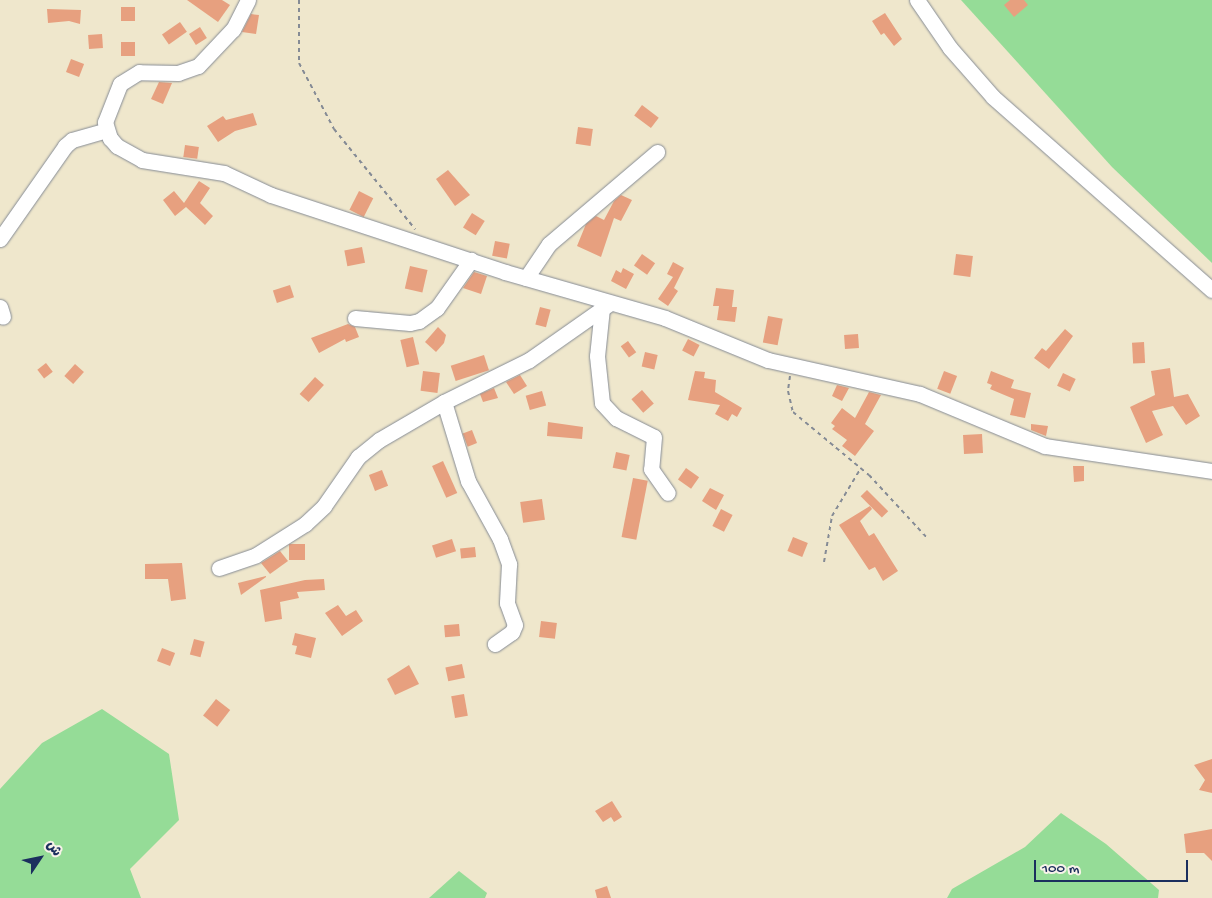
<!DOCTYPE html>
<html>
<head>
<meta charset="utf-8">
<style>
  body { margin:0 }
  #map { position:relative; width:1212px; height:898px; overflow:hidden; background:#efe7cc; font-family:"Gochi Hand","Playpen Sans Arabic",sans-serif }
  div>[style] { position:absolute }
  .green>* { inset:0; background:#95dc97 }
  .building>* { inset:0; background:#e7a07f; transform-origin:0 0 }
  .path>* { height:2px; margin-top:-1px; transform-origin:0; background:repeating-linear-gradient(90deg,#858b95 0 4px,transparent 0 8px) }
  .roads { filter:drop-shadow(0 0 1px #858b95) drop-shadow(0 0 1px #858b95) }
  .minor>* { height:15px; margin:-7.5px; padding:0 7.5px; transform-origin:7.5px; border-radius:7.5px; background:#fff }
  span { translate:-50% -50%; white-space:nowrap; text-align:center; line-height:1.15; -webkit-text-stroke:4.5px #f7f3e8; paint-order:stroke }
  .north { position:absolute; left:15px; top:833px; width:50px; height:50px; -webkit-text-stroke:4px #f7f3e8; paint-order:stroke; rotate:56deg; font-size:14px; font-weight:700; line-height:20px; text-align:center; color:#1b2f5e }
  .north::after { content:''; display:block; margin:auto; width:18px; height:22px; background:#1b2f5e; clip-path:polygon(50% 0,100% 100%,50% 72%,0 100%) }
  .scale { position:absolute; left:1034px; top:860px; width:154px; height:22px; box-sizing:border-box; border:2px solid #1b2f5e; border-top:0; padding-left:6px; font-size:15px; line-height:18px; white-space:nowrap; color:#1b2f5e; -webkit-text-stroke:4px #f7f3e8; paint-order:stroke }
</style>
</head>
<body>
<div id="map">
  <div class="green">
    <div style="clip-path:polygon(961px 0,1212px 0,1212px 263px,1112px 167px)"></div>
    <div style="clip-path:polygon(102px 709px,169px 754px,179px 820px,130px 869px,141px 898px,0 898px,0 789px,42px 743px)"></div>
    <div style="clip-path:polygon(1061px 813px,1106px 844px,1159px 890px,1158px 898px,947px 898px,952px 889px,1025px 847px)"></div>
    <div style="clip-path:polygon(459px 871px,487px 893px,485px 898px,429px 898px)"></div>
  </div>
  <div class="building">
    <div style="clip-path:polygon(187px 0,222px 0,230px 5px,218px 22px)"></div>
    <div style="clip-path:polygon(1010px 0,1024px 0,1028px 5px,1014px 17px,1004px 5px)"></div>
    <div style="left:121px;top:7px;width:14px;height:14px"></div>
    <div style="clip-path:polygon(47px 9px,81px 10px,80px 24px,69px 21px,48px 23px)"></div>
    <div style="clip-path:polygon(885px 13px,902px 39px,894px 46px,884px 33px,881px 35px,872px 21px)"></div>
    <div style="clip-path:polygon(251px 14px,259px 15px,256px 34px,242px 32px)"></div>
    <div style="left:180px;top:22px;width:12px;height:22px;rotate:55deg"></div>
    <div style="left:200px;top:27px;width:13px;height:13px;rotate:58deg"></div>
    <div style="left:102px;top:34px;width:14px;height:14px;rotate:86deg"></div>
    <div style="left:135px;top:42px;width:14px;height:14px;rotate:90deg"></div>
    <div style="left:71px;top:59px;width:14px;height:14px;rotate:21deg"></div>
    <div style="clip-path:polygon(159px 82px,172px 83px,163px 104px,151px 99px)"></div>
    <div style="left:642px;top:105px;width:21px;height:13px;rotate:37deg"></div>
    <div style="clip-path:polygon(253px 113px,257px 125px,235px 131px,218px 142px,207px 126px,223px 116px,226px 120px)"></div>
    <div style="left:578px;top:127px;width:15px;height:17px;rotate:8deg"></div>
    <div style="left:185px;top:145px;width:14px;height:12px;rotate:8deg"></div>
    <div style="clip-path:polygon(448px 170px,470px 195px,455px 206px,436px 179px)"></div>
    <div style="clip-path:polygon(199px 181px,210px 188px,200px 203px,213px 216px,205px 225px,186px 207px,175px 216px,163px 200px,174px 191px,184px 203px)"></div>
    <div style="left:359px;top:191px;width:16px;height:21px;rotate:27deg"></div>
    <div style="clip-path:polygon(621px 195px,632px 200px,621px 221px,614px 218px,601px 257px,577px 246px,586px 224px,596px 216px,604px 220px,614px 201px)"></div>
    <div style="left:472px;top:213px;width:15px;height:17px;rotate:32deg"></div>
    <div style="left:495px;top:241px;width:15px;height:15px;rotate:11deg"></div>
    <div style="left:362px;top:247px;width:16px;height:18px;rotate:79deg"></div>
    <div style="left:642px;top:254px;width:16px;height:14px;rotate:35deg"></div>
    <div style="left:956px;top:254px;width:17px;height:21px;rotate:7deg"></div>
    <div style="clip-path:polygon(673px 262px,684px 268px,674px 288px,678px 291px,668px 306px,658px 299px,673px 277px,667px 274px)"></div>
    <div style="left:410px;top:266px;width:18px;height:23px;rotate:13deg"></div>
    <div style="clip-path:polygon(623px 268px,634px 274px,626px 289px,611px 281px,616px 270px,621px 273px)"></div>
    <div style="clip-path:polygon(474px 272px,487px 276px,481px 294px,463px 288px)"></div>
    <div style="left:290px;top:285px;width:13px;height:18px;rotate:72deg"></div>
    <div style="clip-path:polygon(716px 288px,734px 290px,732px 307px,737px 307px,735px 322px,717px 320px,719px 306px,713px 306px)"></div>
    <div style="left:540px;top:307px;width:11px;height:18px;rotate:15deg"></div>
    <div style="left:768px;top:316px;width:15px;height:27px;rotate:11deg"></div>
    <div style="clip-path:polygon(348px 324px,355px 327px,359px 337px,346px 342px,345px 339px,319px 353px,311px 338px)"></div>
    <div style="clip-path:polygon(438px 327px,446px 335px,444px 343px,436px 352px,425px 342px)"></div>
    <div style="clip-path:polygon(1065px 329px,1073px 336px,1049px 369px,1034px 358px,1042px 348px,1046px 351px)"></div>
    <div style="left:858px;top:334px;width:14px;height:14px;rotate:86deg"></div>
    <div style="left:413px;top:337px;width:28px;height:13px;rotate:77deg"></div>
    <div style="left:688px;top:339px;width:13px;height:13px;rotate:27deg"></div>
    <div style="left:628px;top:341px;width:14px;height:9px;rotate:54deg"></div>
    <div style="left:1144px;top:342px;width:21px;height:12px;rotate:87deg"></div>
    <div style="left:645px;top:352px;width:13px;height:15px;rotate:13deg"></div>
    <div style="left:484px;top:355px;width:16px;height:35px;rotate:72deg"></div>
    <div style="left:46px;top:363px;width:11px;height:11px;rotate:52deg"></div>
    <div style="left:75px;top:364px;width:12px;height:16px;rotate:42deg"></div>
    <div style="clip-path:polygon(1170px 368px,1174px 397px,1188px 394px,1200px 416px,1186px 425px,1173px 406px,1152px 411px,1163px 435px,1146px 443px,1130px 407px,1155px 395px,1151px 371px)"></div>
    <div style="left:423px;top:371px;width:17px;height:20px;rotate:7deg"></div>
    <div style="clip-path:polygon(695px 371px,705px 372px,704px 378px,716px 380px,715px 392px,742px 408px,737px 417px,732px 414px,728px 421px,715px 414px,720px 405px,688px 400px)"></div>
    <div style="left:944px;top:371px;width:14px;height:19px;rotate:21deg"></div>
    <div style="clip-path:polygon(991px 371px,1014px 380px,1011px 388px,1031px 393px,1025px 418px,1010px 415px,1014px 399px,990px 389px,992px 385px,987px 383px)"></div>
    <div style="left:1063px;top:373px;width:14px;height:14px;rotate:25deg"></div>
    <div style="clip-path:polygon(520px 375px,527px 386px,514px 394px,506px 382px)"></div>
    <div style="left:315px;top:377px;width:12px;height:23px;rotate:42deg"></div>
    <div style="clip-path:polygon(837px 385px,849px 388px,842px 401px,832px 396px)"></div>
    <div style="clip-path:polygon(494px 388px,498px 398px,483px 402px,480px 394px)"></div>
    <div style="left:642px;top:390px;width:18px;height:14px;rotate:49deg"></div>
    <div style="left:542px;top:391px;width:15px;height:17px;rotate:74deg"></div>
    <div style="clip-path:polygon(869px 392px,881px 395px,865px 424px,874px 431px,855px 456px,842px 446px,847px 440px,832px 429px,835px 426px,831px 423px,842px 408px,855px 418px)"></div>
    <div style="clip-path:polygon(548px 422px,583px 427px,582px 439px,547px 436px)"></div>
    <div style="clip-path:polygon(1031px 424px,1048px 426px,1046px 436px,1031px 430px)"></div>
    <div style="left:472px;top:430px;width:14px;height:10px;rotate:69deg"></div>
    <div style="left:982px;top:434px;width:19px;height:19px;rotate:87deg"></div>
    <div style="left:616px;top:452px;width:14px;height:16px;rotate:12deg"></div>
    <div style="left:443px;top:461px;width:35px;height:12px;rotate:66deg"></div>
    <div style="clip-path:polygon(1073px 466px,1084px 466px,1084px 481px,1074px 482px)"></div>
    <div style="left:686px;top:468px;width:16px;height:14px;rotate:35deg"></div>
    <div style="left:382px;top:470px;width:17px;height:14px;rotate:69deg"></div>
    <div style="left:633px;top:478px;width:15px;height:60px;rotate:11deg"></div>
    <div style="clip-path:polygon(710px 488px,724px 495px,716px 510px,702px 501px)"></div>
    <div style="left:867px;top:490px;width:30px;height:9px;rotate:45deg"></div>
    <div style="left:542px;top:499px;width:21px;height:22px;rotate:82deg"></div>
    <div style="clip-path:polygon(870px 506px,872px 509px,860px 521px,869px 536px,874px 533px,898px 571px,883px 581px,875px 567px,869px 570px,839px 525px)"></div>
    <div style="left:721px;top:509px;width:13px;height:19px;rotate:27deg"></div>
    <div style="left:793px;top:537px;width:16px;height:15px;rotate:22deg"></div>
    <div style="left:452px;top:539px;width:13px;height:21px;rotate:72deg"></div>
    <div style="left:305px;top:544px;width:16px;height:16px;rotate:90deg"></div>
    <div style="left:475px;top:547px;width:10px;height:15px;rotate:84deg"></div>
    <div style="clip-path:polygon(280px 551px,288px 561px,270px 574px,261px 563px)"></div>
    <div style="clip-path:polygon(182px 563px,186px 599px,171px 601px,168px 579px,145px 579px,145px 564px)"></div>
    <div style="clip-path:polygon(266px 576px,266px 577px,241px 595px,238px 583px)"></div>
    <div style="clip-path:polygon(324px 579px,325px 590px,297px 592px,299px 598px,280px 602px,282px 619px,265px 622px,260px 590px,305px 580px)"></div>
    <div style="clip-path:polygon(338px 605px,346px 616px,356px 610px,363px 621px,342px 636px,325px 613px)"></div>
    <div style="left:541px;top:621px;width:16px;height:16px;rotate:7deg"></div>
    <div style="left:459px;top:624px;width:12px;height:15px;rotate:85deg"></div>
    <div style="clip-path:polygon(295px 633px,316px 638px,311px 658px,295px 654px,297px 646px,292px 645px)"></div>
    <div style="left:194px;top:639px;width:11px;height:16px;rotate:15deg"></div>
    <div style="left:162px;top:648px;width:14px;height:14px;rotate:21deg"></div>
    <div style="left:462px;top:664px;width:14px;height:17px;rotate:78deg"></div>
    <div style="clip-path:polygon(409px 665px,419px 684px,395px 695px,387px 679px)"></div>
    <div style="left:464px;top:694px;width:22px;height:13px;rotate:80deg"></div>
    <div style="left:216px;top:699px;width:18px;height:21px;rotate:38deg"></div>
    <div style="clip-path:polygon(1212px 759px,1212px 793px,1199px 790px,1205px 780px,1194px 765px)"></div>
    <div style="clip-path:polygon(612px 801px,622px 817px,614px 822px,611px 817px,603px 822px,595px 811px)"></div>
    <div style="clip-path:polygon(1212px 829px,1212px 861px,1204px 853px,1186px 853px,1184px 834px)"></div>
    <div style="clip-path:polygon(607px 886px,611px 898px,597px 898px,595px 890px)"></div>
  </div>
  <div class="path">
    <div style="left:299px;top:0;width:63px;rotate:90deg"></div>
    <div style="left:299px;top:63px;width:75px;rotate:62.1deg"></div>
    <div style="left:334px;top:129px;width:129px;rotate:51deg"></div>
    <div style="left:790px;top:376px;width:15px;rotate:98deg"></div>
    <div style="left:788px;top:391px;width:22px;rotate:77deg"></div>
    <div style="left:793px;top:412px;width:99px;rotate:39.7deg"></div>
    <div style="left:869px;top:475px;width:87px;rotate:47.3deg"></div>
    <div style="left:824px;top:562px;width:47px;rotate:-80.1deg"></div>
    <div style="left:832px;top:516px;width:56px;rotate:-58.9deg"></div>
  </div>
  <div class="roads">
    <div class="minor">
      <div style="left:248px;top:0;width:33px;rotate:117deg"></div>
      <div style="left:233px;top:29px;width:51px;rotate:133.4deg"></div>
      <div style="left:198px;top:66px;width:21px;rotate:161deg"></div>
      <div style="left:178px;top:73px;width:39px;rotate:-179deg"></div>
      <div style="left:139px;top:72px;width:22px;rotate:148deg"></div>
      <div style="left:120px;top:84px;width:41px;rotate:111.5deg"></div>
      <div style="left:105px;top:122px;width:17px;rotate:73deg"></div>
      <div style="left:110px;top:138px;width:11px;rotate:49deg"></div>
      <div style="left:117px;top:146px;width:29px;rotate:29deg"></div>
      <div style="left:142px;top:160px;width:83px;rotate:9deg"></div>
      <div style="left:224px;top:173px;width:52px;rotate:25.1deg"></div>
      <div style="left:271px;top:195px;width:246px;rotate:18.2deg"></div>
      <div style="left:505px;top:272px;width:166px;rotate:16deg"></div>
      <div style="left:665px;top:318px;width:111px;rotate:22.2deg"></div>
      <div style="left:768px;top:360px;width:156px;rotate:12.6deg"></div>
      <div style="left:920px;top:394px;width:135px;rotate:22.6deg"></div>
      <div style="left:1045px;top:446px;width:169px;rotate:8.5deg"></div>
      <div style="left:917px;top:0;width:58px;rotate:55.5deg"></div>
      <div style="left:950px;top:48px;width:65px;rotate:48.7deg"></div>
      <div style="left:993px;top:97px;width:292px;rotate:41.4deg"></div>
      <div style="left:0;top:239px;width:113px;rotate:-55deg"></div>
      <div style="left:65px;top:146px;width:9px;rotate:-41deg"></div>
      <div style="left:72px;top:140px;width:35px;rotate:-16deg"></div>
      <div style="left:526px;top:278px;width:41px;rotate:-55.9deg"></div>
      <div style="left:549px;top:244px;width:142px;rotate:-40.4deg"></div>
      <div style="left:0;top:307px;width:10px;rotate:73deg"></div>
      <div style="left:602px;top:308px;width:48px;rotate:95.9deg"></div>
      <div style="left:597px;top:356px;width:47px;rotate:83.9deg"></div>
      <div style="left:602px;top:403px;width:21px;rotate:47deg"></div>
      <div style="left:616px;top:418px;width:42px;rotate:26.6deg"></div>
      <div style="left:654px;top:437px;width:32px;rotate:95deg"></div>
      <div style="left:651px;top:469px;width:29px;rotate:55deg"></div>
      <div style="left:355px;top:318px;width:55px;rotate:5.2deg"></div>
      <div style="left:410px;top:323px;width:9px;rotate:-13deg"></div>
      <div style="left:419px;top:321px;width:22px;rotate:-36deg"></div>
      <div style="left:437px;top:308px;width:59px;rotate:-54.7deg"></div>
      <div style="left:444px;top:402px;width:83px;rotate:73.1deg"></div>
      <div style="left:468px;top:481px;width:66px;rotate:61.1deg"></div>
      <div style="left:500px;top:539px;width:27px;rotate:70deg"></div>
      <div style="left:509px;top:564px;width:39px;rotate:93deg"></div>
      <div style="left:507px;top:603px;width:23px;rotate:70deg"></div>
      <div style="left:515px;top:625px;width:8px;rotate:113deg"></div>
      <div style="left:512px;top:632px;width:21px;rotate:145deg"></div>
      <div style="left:219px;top:568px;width:39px;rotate:-19deg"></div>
      <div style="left:256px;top:555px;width:58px;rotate:-32.3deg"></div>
      <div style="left:305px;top:524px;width:26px;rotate:-43deg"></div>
      <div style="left:324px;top:506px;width:60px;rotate:-55.2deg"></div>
      <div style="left:358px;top:457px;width:27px;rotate:-39deg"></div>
      <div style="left:379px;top:440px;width:75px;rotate:-30.3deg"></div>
      <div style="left:444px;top:402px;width:95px;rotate:-26.3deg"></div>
      <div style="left:529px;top:360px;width:99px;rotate:-35.1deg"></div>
    </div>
  </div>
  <div class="north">ش</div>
  <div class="scale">100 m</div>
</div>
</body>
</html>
